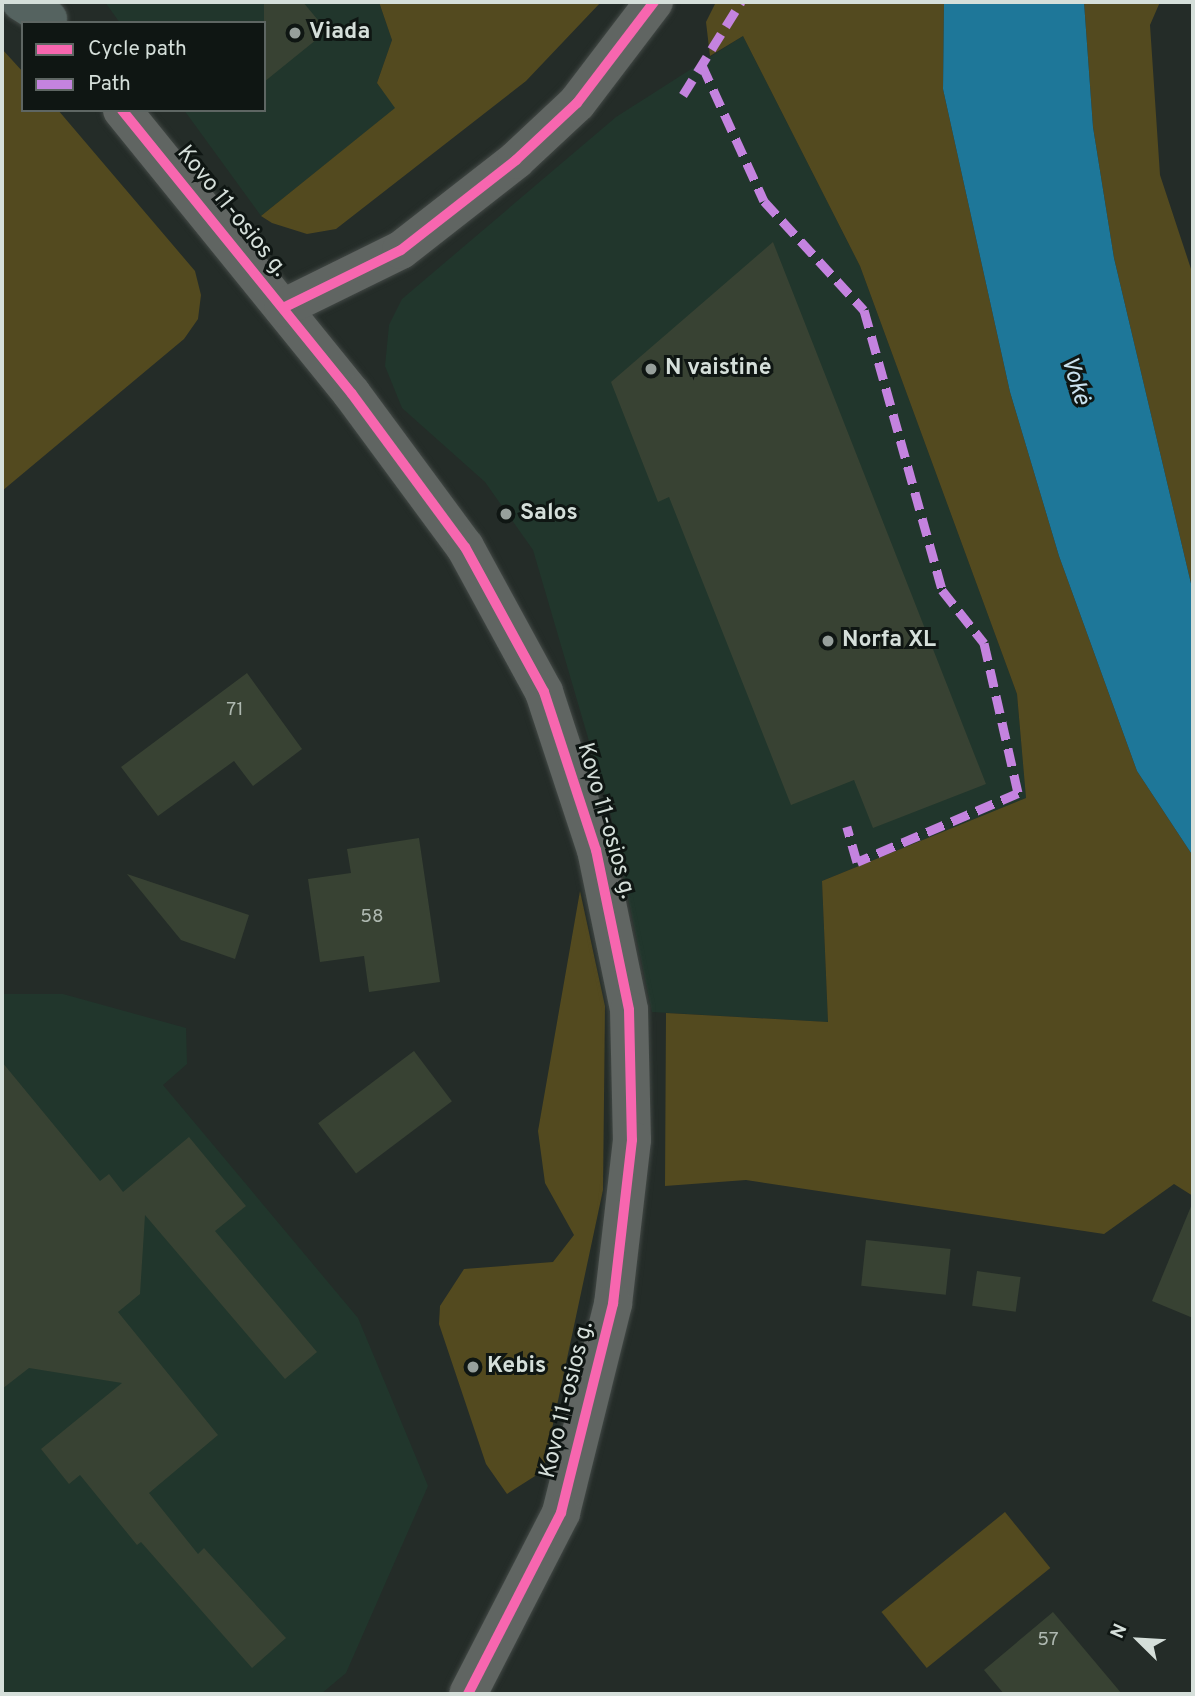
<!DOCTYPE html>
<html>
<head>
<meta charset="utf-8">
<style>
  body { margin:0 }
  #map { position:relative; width:1195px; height:1696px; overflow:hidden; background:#242c28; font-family:Overpass,sans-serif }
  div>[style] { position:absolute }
  .built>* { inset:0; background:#21362c }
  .green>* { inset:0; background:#534a1f; transform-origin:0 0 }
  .water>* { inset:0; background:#1e7799 }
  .building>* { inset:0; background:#384233; transform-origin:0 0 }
  .roads { filter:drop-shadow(0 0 2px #424845) drop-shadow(0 0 2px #424845) }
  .minor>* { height:38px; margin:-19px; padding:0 19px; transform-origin:19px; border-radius:19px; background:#606562 }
  .highway>* { height:38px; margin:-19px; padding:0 19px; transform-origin:19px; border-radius:19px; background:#556360 }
  .quiet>* { height:9px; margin-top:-4.5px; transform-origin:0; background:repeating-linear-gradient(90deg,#c483df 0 18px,transparent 0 27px) }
  .cycleway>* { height:10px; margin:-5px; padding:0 5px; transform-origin:5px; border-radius:5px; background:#f766af }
  .dots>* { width:19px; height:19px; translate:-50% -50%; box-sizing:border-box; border:4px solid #0f1613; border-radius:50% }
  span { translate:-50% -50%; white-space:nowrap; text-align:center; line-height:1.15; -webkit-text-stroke:6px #0f1613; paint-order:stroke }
  .number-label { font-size:19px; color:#aeb8b0 }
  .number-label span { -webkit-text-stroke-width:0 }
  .poi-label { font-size:23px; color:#d5dfda; font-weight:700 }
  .left { translate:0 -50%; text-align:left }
  .street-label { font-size:23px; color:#d5dfda }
  .water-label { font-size:24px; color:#cae2ef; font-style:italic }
  .frame { position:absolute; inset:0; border:4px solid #d5dfda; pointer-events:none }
  .legend { position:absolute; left:21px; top:21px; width:245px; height:91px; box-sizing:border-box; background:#0f1613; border:2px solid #5e6663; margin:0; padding:9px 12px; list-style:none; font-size:21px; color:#d5dfda }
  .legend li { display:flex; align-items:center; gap:14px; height:35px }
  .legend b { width:35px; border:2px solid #5e6663 }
  .north { position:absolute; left:1104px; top:1605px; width:70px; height:70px; -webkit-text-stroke:5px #0f1613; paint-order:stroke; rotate:294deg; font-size:19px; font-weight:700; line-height:28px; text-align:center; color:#d5dfda }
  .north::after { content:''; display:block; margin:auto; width:24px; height:32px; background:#d5dfda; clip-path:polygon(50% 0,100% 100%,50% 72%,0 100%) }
</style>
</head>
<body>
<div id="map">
  <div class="built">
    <div style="clip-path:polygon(105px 2px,379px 2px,392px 40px,377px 83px,396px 108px,261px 216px,184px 110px,264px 110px,264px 23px,120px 23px)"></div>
    <div style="clip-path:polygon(743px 36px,860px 266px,1017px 694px,1026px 798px,822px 881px,828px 1022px,652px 1012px,611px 816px,533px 550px,485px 482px,402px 408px,385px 366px,389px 325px,402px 299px,616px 117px)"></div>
    <div style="clip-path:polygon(2px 994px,63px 994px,186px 1028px,187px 1064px,163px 1085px,358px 1318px,428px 1486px,346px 1673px,321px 1694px,2px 1694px)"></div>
  </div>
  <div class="green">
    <div style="clip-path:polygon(379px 2px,601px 2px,526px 81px,336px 229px,307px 234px,272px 223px,261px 216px,395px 108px,377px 83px,392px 40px)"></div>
    <div style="clip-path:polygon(716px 2px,944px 2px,943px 89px,1010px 392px,1059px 556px,1137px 771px,1193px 856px,1193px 1196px,1174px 1184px,1104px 1234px,746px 1180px,665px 1186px,666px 1013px,828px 1022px,822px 881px,1026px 798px,1017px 694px,860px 266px,743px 36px,710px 56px,706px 22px)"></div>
    <div style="clip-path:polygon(1084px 2px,1160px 2px,1150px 25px,1160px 175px,1193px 275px,1193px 592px,1114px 258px,1093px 127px)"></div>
    <div style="clip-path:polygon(2px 49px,23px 72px,23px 110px,58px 110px,195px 271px,201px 295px,198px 319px,184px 339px,2px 491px)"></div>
    <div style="clip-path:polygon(580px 891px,605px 1006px,603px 1190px,543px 1471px,507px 1494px,486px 1464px,439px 1324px,440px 1306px,464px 1269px,553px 1262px,574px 1235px,545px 1183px,538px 1131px)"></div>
    <div style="left:1005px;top:1512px;width:72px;height:159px;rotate:51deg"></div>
  </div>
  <div class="water">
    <div style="clip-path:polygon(944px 2px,1084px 2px,1093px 127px,1114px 258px,1193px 592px,1193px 856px,1137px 771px,1059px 556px,1010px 392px,943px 89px)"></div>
  </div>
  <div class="building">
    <div style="clip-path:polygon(264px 2px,303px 2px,327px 31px,264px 82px)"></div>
    <div style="clip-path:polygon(773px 242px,986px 784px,873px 828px,854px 780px,791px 805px,669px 497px,658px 502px,611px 382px)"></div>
    <div style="clip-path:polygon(247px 673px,302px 749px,253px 786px,234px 761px,158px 816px,121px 767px)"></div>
    <div style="clip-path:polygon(419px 838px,440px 982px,369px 992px,364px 956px,320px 962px,308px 879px,351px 873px,347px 849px)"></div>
    <div style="clip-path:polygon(127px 874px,249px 915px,235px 959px,181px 940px)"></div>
    <div style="left:414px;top:1051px;width:63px;height:120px;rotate:53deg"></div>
    <div style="clip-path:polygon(2px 1062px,100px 1181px,109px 1174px,123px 1192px,189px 1137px,246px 1206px,215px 1231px,317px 1352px,285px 1379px,145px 1215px,140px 1294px,118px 1312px,218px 1435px,149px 1493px,198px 1554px,204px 1548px,286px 1638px,252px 1668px,141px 1542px,137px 1545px,80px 1475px,69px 1484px,41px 1449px,122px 1383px,29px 1368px,2px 1389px)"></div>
    <div style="clip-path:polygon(1192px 1204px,1193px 1204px,1193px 1318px,1152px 1301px)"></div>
    <div style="left:866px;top:1240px;width:85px;height:46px;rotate:6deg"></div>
    <div style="left:977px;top:1271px;width:44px;height:35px;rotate:8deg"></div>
    <div style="clip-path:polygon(1053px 1612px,1122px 1694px,1004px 1694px,984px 1670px)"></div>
  </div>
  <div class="roads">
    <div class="minor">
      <div style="left:122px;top:110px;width:365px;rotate:51deg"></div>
      <div style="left:352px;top:394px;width:190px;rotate:53.6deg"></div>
      <div style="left:465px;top:547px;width:165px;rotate:61.4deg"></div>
      <div style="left:544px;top:692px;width:166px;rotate:71.8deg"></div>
      <div style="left:596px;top:850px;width:163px;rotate:78.3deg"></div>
      <div style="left:629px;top:1010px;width:130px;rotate:88.7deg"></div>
      <div style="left:632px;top:1140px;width:165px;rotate:96.6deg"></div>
      <div style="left:613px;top:1304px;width:215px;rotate:104deg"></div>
      <div style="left:561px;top:1513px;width:203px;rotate:117.2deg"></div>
      <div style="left:283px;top:308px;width:131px;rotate:-26.2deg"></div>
      <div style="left:401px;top:250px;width:146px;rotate:-38deg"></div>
      <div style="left:516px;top:160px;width:83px;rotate:-43.1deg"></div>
      <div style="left:577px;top:103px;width:127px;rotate:-52.7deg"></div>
    </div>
    <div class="highway">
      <div style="left:21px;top:2px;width:32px;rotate:32deg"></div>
    </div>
  </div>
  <div class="quiet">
    <div style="left:702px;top:65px;width:149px;rotate:65.5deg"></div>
    <div style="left:764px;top:201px;width:148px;rotate:47.5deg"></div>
    <div style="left:864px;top:310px;width:291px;rotate:74.4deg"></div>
    <div style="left:942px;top:590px;width:68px;rotate:51.6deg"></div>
    <div style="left:984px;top:643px;width:154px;rotate:77.2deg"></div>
    <div style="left:1018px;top:793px;width:175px;rotate:156.8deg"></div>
    <div style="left:857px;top:862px;width:37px;rotate:-106deg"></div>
    <div style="left:683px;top:95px;width:110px;rotate:-58.1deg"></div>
  </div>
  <div class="cycleway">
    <div style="left:122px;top:110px;width:365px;rotate:51deg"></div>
    <div style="left:352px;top:394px;width:190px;rotate:53.6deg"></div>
    <div style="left:465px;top:547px;width:165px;rotate:61.4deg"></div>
    <div style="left:544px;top:692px;width:166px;rotate:71.8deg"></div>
    <div style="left:596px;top:850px;width:163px;rotate:78.3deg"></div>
    <div style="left:629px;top:1010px;width:130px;rotate:88.7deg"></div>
    <div style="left:632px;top:1140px;width:165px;rotate:96.6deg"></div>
    <div style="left:613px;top:1304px;width:215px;rotate:104deg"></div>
    <div style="left:561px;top:1513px;width:203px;rotate:117.2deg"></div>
    <div style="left:283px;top:308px;width:131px;rotate:-26.2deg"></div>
    <div style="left:401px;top:250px;width:146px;rotate:-38deg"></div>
    <div style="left:516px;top:160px;width:83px;rotate:-43.1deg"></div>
    <div style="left:577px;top:103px;width:127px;rotate:-52.7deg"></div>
  </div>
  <div class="dots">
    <div style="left:295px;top:33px;background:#97a09c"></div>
    <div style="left:651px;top:369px;background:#97a09c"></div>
    <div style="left:506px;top:514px;background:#97a09c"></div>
    <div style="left:828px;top:641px;background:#97a09c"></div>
    <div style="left:473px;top:1367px;background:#97a09c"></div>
  </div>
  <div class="number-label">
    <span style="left:235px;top:711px">71</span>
    <span style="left:372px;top:918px">58</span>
    <span style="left:1048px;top:1641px">57</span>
  </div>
  <div class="poi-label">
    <span class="left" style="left:309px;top:33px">Viada</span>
    <span class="left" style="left:665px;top:369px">N vaistinė</span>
    <span class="left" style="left:520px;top:514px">Salos</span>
    <span class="left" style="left:842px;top:641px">Norfa XL</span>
    <span class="left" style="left:487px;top:1367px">Kebis</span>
  </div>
  <div class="street-label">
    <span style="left:231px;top:212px;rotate:51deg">Kovo 11-osios g.</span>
    <span style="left:605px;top:821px;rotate:74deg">Kovo 11-osios g.</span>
    <span style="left:568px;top:1400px;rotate:-76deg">Kovo 11-osios g.</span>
  </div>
  <div class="water-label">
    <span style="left:1074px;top:381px;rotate:73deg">Vokė</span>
  </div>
  <div class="frame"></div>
  <ul class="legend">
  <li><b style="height:9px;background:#f766af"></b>Cycle path</li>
  <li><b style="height:9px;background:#c483df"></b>Path</li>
  </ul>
  <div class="north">N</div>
</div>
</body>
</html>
